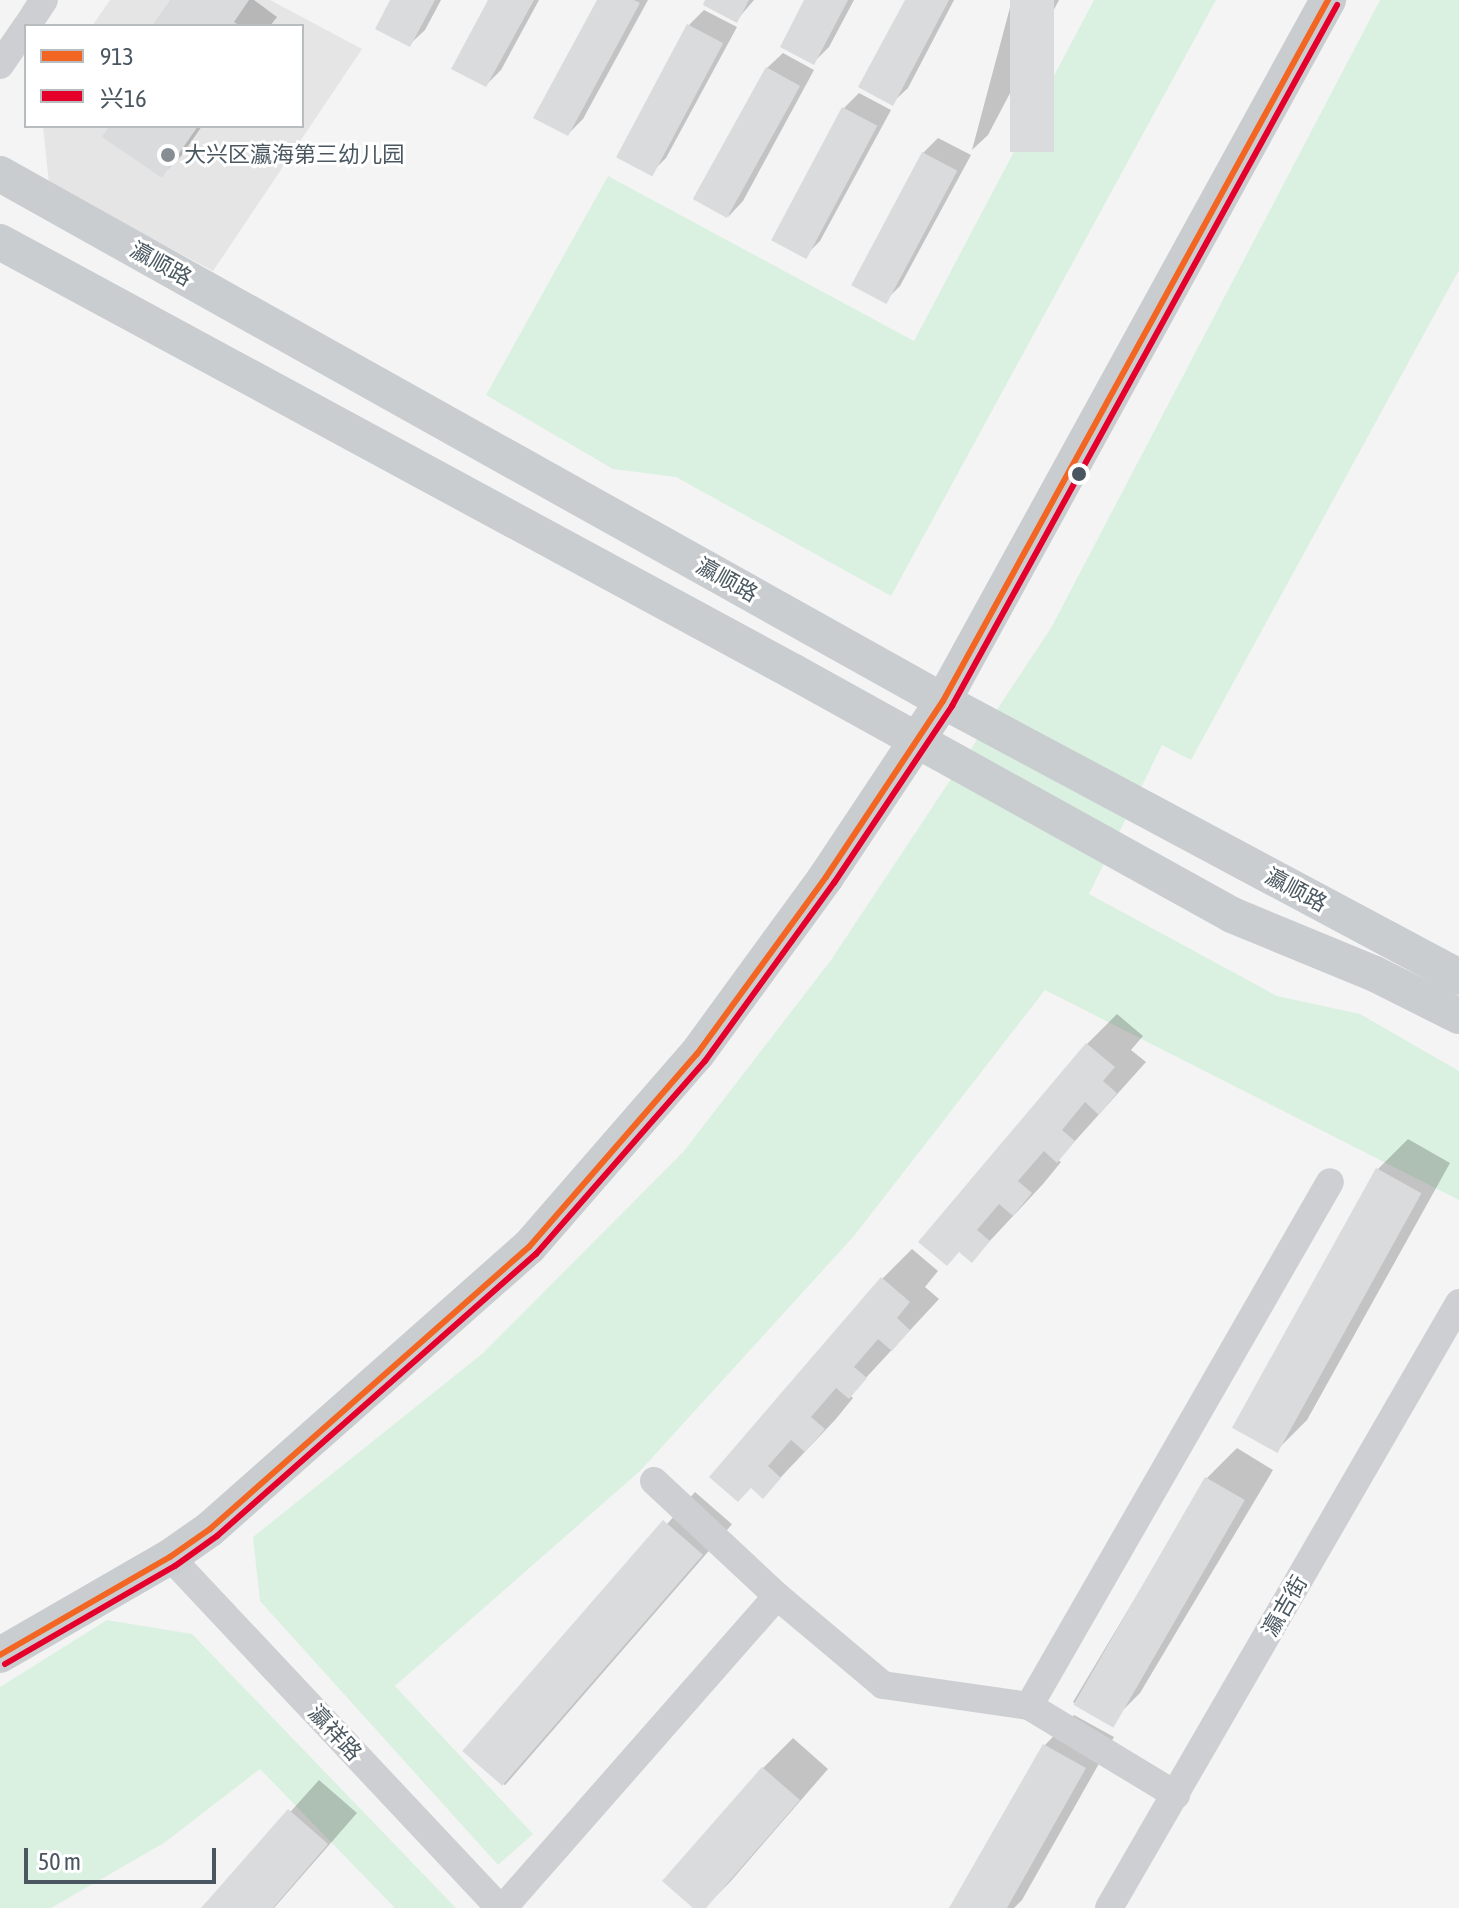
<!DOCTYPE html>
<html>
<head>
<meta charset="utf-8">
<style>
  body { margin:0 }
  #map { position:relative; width:1459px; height:1908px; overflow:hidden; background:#f4f4f4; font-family:"Asap Condensed","Noto Sans SC",sans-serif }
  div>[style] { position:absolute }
  .education>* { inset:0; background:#e6e5e6 }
  .green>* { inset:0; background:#daf1e2 }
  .shadow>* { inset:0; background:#0003; transform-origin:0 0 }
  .building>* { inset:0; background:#dadbdc; transform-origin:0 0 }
  .minor>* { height:28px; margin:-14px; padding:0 14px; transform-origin:14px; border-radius:14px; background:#cdcfd2 }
  .major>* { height:36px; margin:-18px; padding:0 18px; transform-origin:18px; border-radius:18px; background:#cacdd0 }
  .bus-1>* { height:6px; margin:-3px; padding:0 3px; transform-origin:3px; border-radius:3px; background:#f26522 }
  .bus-2>* { height:6px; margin:-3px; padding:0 3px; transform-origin:3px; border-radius:3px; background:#e4002b }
  .dots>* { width:22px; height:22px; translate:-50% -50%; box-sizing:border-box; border:4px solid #fff; border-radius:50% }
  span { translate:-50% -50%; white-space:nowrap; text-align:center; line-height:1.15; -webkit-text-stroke:6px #fff; paint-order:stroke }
  .poi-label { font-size:22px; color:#4a5760 }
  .left { translate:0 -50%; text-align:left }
  .street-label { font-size:22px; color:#4a5760 }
  .legend { position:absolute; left:24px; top:24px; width:280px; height:104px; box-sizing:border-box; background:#fff; border:2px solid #b7bcbf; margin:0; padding:10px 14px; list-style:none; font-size:24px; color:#4a5760 }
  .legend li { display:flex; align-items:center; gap:16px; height:40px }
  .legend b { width:40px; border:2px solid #b7bcbf }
  .scale { position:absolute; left:24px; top:1848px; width:192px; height:36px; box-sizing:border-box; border:4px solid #4a5760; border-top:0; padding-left:10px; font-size:24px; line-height:28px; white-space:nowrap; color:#4a5760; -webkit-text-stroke:6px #fff; paint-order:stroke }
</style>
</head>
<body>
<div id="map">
  <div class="education">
    <div style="clip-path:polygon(110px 0,270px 0,362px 49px,213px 271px,49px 184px,43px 126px,302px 126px,302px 26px,92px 26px)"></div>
  </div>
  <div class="green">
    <div style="clip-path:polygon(1094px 0,1216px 0,891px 596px,676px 477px,613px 469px,486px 395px,608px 176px,914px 341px)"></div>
    <div style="clip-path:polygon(1380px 0,1459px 0,1459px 270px,1191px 760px,1162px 745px,1089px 894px,1277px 996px,1360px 1014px,1459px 1071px,1459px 1200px,1045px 990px,854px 1236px,640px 1471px,395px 1686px,533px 1834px,498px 1865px,260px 1601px,253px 1537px,483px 1353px,684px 1151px,831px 960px,1051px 628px)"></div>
    <div style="clip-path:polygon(107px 1620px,192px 1634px,456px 1908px,395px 1908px,260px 1769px,164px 1843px,51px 1908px,0 1908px,0 1687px)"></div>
  </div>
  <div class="shadow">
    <div style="clip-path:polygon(172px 0,254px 0,277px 17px,270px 26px,155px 26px)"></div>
    <div style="clip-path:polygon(393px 0,441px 0,425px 30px,409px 45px)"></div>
    <div style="clip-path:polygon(491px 0,539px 0,501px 70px,486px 85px)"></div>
    <div style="clip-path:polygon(599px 0,648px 0,583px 119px,568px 134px)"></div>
    <div style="clip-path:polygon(707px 0,754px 0,736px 21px)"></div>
    <div style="clip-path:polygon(807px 0,854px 0,829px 47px,814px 62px)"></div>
    <div style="clip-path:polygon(907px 0,954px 0,908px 88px,892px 103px)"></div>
    <div style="clip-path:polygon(1012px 0,1059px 0,988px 135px,972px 150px)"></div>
    <div style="clip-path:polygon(704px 10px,737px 27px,666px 158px,650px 174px,689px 25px)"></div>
    <div style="clip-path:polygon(783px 53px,814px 70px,743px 201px,728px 217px,767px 68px)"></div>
    <div style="clip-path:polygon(859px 93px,891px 110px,820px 241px,805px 256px,844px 108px)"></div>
    <div style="clip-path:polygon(112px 126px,202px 126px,182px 155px,162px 175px)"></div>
    <div style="clip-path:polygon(938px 138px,971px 155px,900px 286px,884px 302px,923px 153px)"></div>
    <div style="clip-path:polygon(1117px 1014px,1143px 1036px,1131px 1050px,1146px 1062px,1058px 1160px,1061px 1162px,1043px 1184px,972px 1260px,960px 1250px,921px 1241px,1087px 1044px)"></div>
    <div style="clip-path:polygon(1408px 1139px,1450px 1163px,1307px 1420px,1277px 1450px,1378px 1169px)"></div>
    <div style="clip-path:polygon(912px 1249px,938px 1271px,925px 1287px,939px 1299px,850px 1395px,853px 1398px,835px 1420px,763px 1496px,752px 1486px,882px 1279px)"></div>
    <div style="clip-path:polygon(1237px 1448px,1273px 1470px,1140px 1693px,1110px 1723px,1073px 1702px,1207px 1478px)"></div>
    <div style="left:695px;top:1492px;width:49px;height:346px;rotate:41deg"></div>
    <div style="clip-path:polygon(1074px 1715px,1114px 1737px,1022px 1900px,1014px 1908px,952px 1908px,1045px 1745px)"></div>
    <div style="clip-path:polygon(793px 1738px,828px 1769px,730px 1882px,704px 1908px,696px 1908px,763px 1768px)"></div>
    <div style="clip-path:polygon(319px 1780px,357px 1813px,274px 1908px,204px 1908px)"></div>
  </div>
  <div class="building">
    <div style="clip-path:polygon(170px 0,249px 0,234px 22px,240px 26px,152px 26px)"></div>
    <div style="clip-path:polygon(390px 0,435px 0,410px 47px,375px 29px)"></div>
    <div style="clip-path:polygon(488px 0,534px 0,486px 87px,451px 69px)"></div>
    <div style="clip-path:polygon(597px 0,634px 0,640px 3px,568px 136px,533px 118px)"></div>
    <div style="clip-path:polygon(705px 0,749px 0,737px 23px,703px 5px)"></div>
    <div style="clip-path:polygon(804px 0,848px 0,814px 65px,780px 47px)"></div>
    <div style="clip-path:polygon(905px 0,949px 0,893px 106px,858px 87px)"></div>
    <div style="left:1010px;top:0;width:44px;height:152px"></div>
    <div style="left:687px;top:24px;width:41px;height:151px;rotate:28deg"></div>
    <div style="left:766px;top:67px;width:39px;height:151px;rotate:29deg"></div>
    <div style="left:842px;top:107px;width:40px;height:151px;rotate:28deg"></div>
    <div style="clip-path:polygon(109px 126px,198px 126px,162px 178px,102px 137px)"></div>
    <div style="left:922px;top:152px;width:40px;height:151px;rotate:28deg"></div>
    <div style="clip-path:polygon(1086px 1043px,1115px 1067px,1103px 1081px,1117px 1093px,1099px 1115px,1085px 1102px,1062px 1130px,1075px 1141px,1057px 1163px,1044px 1151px,1018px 1181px,1032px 1193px,1013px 1216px,999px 1204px,977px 1230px,990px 1241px,972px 1263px,959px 1252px,947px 1266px,918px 1242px)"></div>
    <div style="left:1376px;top:1168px;width:52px;height:297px;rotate:29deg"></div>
    <div style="clip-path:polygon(881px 1277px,910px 1302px,897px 1318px,910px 1330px,892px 1351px,878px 1339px,854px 1367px,867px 1378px,849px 1399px,836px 1388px,811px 1417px,825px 1429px,805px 1452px,791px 1440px,768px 1466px,781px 1478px,763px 1499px,751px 1488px,738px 1502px,709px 1477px)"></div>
    <div style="left:1205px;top:1477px;width:46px;height:263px;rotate:30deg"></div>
    <div style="left:663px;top:1520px;width:53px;height:306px;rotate:41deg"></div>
    <div style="clip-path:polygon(1043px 1744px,1086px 1768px,1007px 1908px,949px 1908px)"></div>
    <div style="clip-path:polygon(762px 1767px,800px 1800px,706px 1908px,693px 1908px,662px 1881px)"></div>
    <div style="clip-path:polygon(288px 1809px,328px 1844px,273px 1908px,201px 1908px)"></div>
  </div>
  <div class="minor">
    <div style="left:27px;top:26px;width:31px;rotate:-57deg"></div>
    <div style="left:0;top:65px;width:46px;rotate:-55.6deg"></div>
    <div style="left:654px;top:1481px;width:168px;rotate:43.1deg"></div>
    <div style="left:777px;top:1596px;width:138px;rotate:40deg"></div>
    <div style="left:883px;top:1685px;width:148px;rotate:8.2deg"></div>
    <div style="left:1029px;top:1706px;width:172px;rotate:31.2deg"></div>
    <div style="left:170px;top:1557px;width:482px;rotate:46.8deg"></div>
    <div style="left:1029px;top:1706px;width:604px;rotate:-60.13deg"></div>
    <div style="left:503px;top:1908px;width:415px;rotate:-48.7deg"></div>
    <div style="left:1109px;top:1908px;width:699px;rotate:-59.95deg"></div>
  </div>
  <div class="major">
    <div style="left:0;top:174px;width:1080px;rotate:29.2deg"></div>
    <div style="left:943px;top:701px;width:585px;rotate:28.14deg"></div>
    <div style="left:0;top:242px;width:903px;rotate:28.44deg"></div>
    <div style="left:794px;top:672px;width:501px;rotate:29.02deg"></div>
    <div style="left:1232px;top:915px;width:155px;rotate:22.4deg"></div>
    <div style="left:1375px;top:974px;width:94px;rotate:26.6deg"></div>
    <div style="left:0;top:1655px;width:196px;rotate:-30deg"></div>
    <div style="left:170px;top:1557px;width:49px;rotate:-35deg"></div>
    <div style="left:210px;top:1529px;width:426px;rotate:-41.5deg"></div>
    <div style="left:529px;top:1247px;width:256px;rotate:-49deg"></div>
    <div style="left:697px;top:1054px;width:219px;rotate:-53.9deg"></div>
    <div style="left:826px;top:877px;width:211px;rotate:-56.4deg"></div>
    <div style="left:943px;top:701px;width:800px;rotate:-61.22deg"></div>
  </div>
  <div class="bus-1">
    <div style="left:0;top:1655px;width:196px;rotate:-30deg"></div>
    <div style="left:170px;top:1557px;width:49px;rotate:-35deg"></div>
    <div style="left:210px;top:1529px;width:426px;rotate:-41.5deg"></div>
    <div style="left:529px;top:1247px;width:256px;rotate:-49deg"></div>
    <div style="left:697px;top:1054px;width:219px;rotate:-53.9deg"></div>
    <div style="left:826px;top:877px;width:211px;rotate:-56.4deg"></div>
    <div style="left:943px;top:701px;width:800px;rotate:-61.22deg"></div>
  </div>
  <div class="bus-2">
    <div style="left:5px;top:1664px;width:196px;rotate:-30deg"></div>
    <div style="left:175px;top:1566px;width:52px;rotate:-35.5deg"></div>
    <div style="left:217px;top:1536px;width:426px;rotate:-41.5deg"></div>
    <div style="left:536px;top:1254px;width:257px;rotate:-48.8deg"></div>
    <div style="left:705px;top:1061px;width:220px;rotate:-54.1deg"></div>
    <div style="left:834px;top:883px;width:213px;rotate:-56.3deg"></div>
    <div style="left:952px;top:706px;width:800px;rotate:-61.22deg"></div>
  </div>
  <div class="dots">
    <div style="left:168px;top:155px;background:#868e94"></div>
    <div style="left:1079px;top:474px;background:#4a5760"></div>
  </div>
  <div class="poi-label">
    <span class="left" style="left:184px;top:155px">大兴区瀛海第三幼儿园</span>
  </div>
  <div class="street-label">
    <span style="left:161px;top:264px;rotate:29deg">瀛顺路</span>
    <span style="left:727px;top:580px;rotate:29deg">瀛顺路</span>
    <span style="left:1296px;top:890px;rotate:28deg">瀛顺路</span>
    <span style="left:1285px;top:1606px;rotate:-60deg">瀛吉街</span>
    <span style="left:335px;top:1733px;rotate:47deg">瀛祥路</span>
  </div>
  <ul class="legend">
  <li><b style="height:10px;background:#f26522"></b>913</li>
  <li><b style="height:10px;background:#e4002b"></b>兴16</li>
  </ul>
  <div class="scale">50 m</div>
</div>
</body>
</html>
